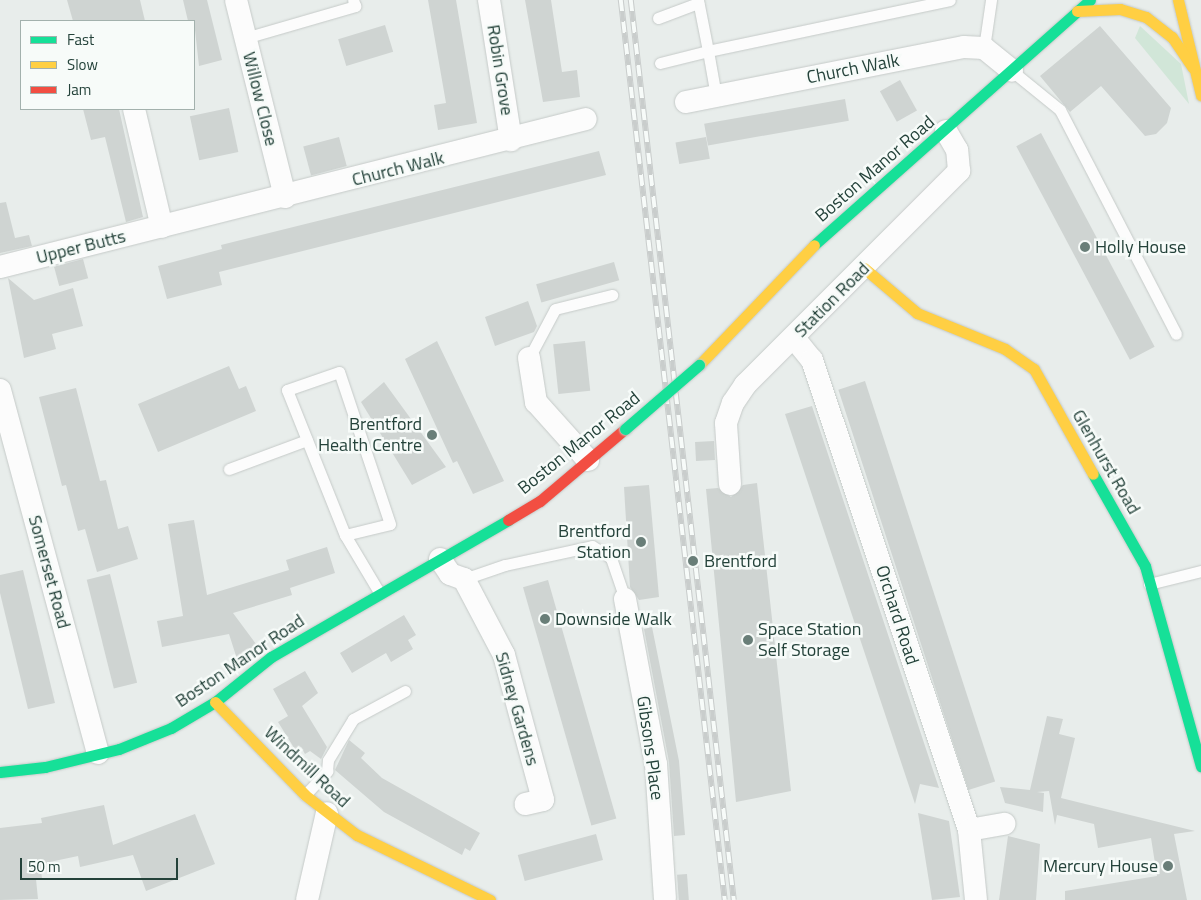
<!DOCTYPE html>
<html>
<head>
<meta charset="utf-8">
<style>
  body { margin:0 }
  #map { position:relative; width:1201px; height:900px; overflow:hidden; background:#e8edeb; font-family:"Titillium Web",sans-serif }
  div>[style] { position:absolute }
  .green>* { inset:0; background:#d1e6d8 }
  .building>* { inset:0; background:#cfd4d2; transform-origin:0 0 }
  .roads { filter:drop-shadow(0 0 1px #c5cac8) drop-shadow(0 0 1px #c5cac8) }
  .lane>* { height:11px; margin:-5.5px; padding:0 5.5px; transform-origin:5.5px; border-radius:5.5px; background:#fcfcfc }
  .street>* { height:22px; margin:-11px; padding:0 11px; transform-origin:11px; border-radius:11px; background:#fcfcfc }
  .fast>* { height:11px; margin:-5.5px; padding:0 5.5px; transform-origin:5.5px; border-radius:5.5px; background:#16e098 }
  .slow>* { height:11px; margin:-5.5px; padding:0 5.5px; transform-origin:5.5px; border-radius:5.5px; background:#ffcf43 }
  .jam>* { height:11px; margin:-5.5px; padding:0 5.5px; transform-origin:5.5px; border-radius:5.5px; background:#f24e42 }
  .rail>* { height:5.5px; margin-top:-2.75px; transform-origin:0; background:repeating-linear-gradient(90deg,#f7fbf9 0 11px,#c9cdcc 0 22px); box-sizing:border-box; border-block:1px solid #c9cdcc }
  .bridges { filter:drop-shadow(0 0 1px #c3ccc9) drop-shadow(0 0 1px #c3ccc9) }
  .fast-bridge>* { height:11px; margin:-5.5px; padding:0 5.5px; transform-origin:5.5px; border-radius:5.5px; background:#16e098 }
  .dots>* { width:14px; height:14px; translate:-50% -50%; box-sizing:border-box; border:2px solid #f7fbf9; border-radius:50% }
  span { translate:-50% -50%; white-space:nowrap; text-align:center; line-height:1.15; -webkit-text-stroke:5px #f7fbf9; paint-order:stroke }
  .street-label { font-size:18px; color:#24423a }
  .poi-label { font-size:18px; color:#24423a }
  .left { translate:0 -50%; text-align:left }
  .right { translate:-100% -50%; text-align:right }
  .legend { position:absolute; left:20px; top:20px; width:175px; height:90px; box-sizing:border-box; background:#f7fbf9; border:1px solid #a3b1ad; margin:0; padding:6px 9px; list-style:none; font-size:15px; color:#24423a }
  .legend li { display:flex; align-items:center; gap:10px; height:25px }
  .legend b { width:25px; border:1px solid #a3b1ad }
  .scale { position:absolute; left:20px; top:858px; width:158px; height:22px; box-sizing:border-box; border:2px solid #24423a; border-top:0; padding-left:6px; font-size:15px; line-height:18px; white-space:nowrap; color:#24423a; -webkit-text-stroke:4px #f7fbf9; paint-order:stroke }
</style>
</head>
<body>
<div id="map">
  <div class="green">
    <div style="clip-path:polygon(1140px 26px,1181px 64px,1189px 104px,1135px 38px)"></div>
  </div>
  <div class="building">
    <div style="clip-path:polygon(67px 0,140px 0,145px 21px,73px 21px)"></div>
    <div style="clip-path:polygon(183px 0,207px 0,222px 60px,199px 66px,194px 21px,188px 21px)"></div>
    <div style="clip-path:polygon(428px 0,456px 0,477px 123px,438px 130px,434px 105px,446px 103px)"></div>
    <div style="clip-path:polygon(525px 0,551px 0,562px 72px,577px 70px,580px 97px,543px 102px)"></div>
    <div style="left:385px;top:25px;width:28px;height:49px;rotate:73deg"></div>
    <div style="clip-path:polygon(1100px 26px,1171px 108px,1167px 123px,1156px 134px,1145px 136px,1101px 86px,1070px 112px,1040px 76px)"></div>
    <div style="left:900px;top:80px;width:35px;height:23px;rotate:61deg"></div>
    <div style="left:845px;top:99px;width:22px;height:143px;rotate:80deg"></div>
    <div style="left:229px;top:108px;width:45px;height:40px;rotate:78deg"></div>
    <div style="clip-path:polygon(83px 109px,119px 109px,143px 217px,126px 222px,105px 137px,91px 140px)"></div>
    <div style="left:1041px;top:133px;width:242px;height:28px;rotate:62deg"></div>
    <div style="left:339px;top:137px;width:30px;height:37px;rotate:75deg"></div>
    <div style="left:706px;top:137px;width:22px;height:31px;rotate:80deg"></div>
    <div style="clip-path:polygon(599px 151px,606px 175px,219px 272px,222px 285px,167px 299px,158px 266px,222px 249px,221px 245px)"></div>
    <div style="clip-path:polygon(6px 202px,15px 238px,29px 235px,32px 246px,0 253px,0 203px)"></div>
    <div style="left:83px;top:259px;width:20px;height:30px;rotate:75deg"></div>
    <div style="left:614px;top:262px;width:19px;height:81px;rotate:74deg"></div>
    <div style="clip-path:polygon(8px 278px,34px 300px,73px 288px,83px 326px,52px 334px,56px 349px,24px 358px)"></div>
    <div style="clip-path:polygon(528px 301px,537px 326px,534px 332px,495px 346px,485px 317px)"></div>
    <div style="clip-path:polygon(437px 341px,504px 481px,473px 494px,457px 461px,453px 463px,405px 359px)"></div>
    <div style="left:585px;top:341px;width:50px;height:32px;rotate:84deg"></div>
    <div style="clip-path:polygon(229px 366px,239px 389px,246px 386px,256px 411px,158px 452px,138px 404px)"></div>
    <div style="left:865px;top:381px;width:421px;height:28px;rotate:72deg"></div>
    <div style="clip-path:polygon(384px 382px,446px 467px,412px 485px,361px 402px)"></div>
    <div style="clip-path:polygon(76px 388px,100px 481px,106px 480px,118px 529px,128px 526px,138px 559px,97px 572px,85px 529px,78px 531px,66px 485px,62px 486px,39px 397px)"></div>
    <div style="clip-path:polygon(812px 406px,939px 788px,920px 784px,915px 804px,785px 414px)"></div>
    <div style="left:714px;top:441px;width:19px;height:19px;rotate:87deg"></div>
    <div style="clip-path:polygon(757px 483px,791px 791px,736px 802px,706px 489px,718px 488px,731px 497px,743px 485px)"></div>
    <div style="clip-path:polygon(649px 485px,659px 597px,639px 600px,630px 587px,624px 487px)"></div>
    <div style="clip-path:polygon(194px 520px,207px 595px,289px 570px,286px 560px,327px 547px,335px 573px,290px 588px,292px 595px,233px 613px,256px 644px,237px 659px,229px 634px,162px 647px,157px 621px,183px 616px,168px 524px)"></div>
    <div style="clip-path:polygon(23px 570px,55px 703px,28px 709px,0 593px,0 575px)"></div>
    <div style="left:110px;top:574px;width:112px;height:24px;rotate:76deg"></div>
    <div style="left:548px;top:580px;width:248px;height:26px;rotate:74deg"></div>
    <div style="clip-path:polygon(404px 615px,416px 635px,408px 640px,413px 649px,391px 662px,386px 653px,352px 673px,340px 653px)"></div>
    <div style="clip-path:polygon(652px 627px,679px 761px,685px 835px,674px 836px,669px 762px,644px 629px)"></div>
    <div style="clip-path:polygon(305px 671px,318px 693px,302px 706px,327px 747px,321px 759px,310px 751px,305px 754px,301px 747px,296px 751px,278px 722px,288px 716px,273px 689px)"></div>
    <div style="clip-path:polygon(1047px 716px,1063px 719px,1059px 734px,1075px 738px,1061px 798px,1195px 831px,1174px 834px,1187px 900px,1065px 900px,1065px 891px,1157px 876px,1151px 838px,1098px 848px,1094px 824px,1057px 815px,1055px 825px,1049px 791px,1037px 792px,1044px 793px,1043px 812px,1005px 803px,1000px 787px,1030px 790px)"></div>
    <div style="clip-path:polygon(349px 740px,365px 753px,361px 758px,382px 778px,480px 833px,470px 851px,465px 848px,462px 855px,384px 812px,335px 770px)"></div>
    <div style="clip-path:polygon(104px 805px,113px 845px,195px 814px,215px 864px,146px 891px,133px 855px,80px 867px,78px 856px,40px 864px,42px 878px,36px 879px,38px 899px,0 900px,0 828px,42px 823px,41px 818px)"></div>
    <div style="clip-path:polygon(918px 813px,949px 821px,960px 897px,932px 900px)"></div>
    <div style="left:596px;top:834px;width:27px;height:81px;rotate:75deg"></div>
    <div style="clip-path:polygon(1008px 836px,1040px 844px,1036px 900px,999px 900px)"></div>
    <div style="left:687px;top:874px;width:26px;height:10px;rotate:86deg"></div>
  </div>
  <div class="roads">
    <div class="lane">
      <div style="left:698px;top:0;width:52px;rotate:78.9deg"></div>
      <div style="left:708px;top:51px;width:247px;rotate:-11.9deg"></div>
      <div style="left:658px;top:18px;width:43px;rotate:-20.6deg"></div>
      <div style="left:245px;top:38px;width:115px;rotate:-16.2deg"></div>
      <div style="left:355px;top:6px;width:6px;rotate:-108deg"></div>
      <div style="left:984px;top:48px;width:49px;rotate:-81.7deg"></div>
      <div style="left:660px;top:63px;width:49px;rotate:-14deg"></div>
      <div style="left:708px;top:51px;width:46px;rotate:79.9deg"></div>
      <div style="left:1012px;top:71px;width:62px;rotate:39.1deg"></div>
      <div style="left:1060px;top:110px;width:252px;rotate:62.6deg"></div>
      <div style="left:529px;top:358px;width:55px;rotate:-62deg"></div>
      <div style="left:555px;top:309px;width:59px;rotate:-13.8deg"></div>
      <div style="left:229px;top:469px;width:83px;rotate:-20.4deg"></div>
      <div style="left:345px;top:535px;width:46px;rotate:-13.7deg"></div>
      <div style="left:390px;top:524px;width:160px;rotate:-108.5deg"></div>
      <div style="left:339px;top:372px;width:55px;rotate:160.9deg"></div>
      <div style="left:287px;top:390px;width:156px;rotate:68.2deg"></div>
      <div style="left:345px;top:535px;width:66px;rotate:59.2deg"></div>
      <div style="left:464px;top:579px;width:43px;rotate:-18.9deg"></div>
      <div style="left:505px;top:565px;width:89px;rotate:-12.3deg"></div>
      <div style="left:592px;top:546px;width:22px;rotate:32deg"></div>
      <div style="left:611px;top:558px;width:43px;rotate:71.1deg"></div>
      <div style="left:1149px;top:584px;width:54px;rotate:-14deg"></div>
      <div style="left:305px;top:795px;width:33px;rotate:-47deg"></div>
      <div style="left:327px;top:771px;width:11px;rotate:-85deg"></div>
      <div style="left:328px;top:760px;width:48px;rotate:-58.6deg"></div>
      <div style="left:353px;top:719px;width:59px;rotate:-28.3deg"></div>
    </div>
    <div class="street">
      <div style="left:236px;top:0;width:203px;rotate:76deg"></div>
      <div style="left:489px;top:0;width:142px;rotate:81.1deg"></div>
      <div style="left:686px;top:102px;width:283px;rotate:-11.2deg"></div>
      <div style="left:964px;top:47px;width:20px;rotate:3deg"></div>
      <div style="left:984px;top:48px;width:36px;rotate:39deg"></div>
      <div style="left:134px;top:109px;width:121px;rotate:76.7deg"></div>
      <div style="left:0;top:267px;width:604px;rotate:-14.17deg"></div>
      <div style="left:794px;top:338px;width:28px;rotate:51deg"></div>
      <div style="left:812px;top:360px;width:496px;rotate:71.5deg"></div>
      <div style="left:969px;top:830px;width:70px;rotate:84.3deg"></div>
      <div style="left:529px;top:358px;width:45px;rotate:81deg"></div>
      <div style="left:536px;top:402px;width:78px;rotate:48.1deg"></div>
      <div style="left:0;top:390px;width:376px;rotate:74.9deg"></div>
      <div style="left:730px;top:484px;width:61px;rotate:-93.8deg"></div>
      <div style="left:726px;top:423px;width:21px;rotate:-71deg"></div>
      <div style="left:733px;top:403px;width:22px;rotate:-56deg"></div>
      <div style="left:745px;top:385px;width:303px;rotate:-45deg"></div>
      <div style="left:959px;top:171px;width:21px;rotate:-95deg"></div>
      <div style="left:957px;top:150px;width:22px;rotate:-120deg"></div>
      <div style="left:440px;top:559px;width:18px;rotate:56deg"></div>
      <div style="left:450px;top:574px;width:15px;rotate:20deg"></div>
      <div style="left:464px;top:579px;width:86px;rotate:62.2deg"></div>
      <div style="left:504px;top:655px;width:150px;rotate:74.9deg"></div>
      <div style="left:543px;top:800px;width:18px;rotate:167deg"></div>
      <div style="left:625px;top:599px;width:168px;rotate:79.4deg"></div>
      <div style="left:656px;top:764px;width:134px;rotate:86.2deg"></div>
      <div style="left:969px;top:830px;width:36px;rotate:-10deg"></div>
      <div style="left:307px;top:900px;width:89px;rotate:-77.1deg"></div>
    </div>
    <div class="fast">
      <div style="left:814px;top:245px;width:369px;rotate:-41.6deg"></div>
      <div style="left:1093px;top:474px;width:106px;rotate:60.5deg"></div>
      <div style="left:1145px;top:566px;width:208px;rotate:74.4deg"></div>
      <div style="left:0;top:772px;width:45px;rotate:-6.3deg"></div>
      <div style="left:45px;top:767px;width:76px;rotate:-13.7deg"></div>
      <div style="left:119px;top:749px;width:56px;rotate:-22deg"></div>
      <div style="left:171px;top:728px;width:51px;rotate:-30.6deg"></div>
      <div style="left:215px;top:702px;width:72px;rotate:-38.8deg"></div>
      <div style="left:271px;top:657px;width:274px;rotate:-30deg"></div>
    </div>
    <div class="slow">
      <div style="left:1178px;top:0;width:98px;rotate:76.4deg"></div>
      <div style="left:1077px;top:11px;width:43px;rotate:-2.7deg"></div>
      <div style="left:1120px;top:9px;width:27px;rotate:17deg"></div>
      <div style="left:1146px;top:17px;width:33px;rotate:38deg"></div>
      <div style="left:1172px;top:37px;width:37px;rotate:56deg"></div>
      <div style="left:864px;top:268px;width:70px;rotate:40.3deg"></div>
      <div style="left:917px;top:313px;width:95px;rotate:22.2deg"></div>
      <div style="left:1005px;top:349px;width:35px;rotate:35deg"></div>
      <div style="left:1034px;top:369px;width:120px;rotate:60.7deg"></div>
      <div style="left:699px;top:365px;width:166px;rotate:-46.2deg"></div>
      <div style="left:215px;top:702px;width:129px;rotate:45.9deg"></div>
      <div style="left:305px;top:795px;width:66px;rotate:37.6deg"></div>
      <div style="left:357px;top:835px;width:148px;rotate:26deg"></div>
    </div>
    <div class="jam">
      <div style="left:508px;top:520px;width:37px;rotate:-31deg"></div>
      <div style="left:540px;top:501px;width:111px;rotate:-40.3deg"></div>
    </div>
  </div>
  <div class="rail">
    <div style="left:621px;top:0;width:906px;rotate:83.41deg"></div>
    <div style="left:631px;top:0;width:906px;rotate:83.47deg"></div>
  </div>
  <div class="bridges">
    <div class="fast-bridge">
      <div style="left:625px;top:429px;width:98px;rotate:-40.9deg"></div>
    </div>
  </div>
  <div class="dots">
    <div style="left:1085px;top:247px;background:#697e78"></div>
    <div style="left:432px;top:435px;background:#697e78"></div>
    <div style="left:641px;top:542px;background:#697e78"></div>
    <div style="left:693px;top:561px;background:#697e78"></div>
    <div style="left:545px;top:619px;background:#697e78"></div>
    <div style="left:748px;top:640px;background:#697e78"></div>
    <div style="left:1168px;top:866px;background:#697e78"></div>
  </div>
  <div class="street-label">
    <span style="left:853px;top:69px;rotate:-11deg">Church Walk</span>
    <span style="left:500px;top:70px;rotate:81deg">Robin Grove</span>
    <span style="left:260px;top:99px;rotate:76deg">Willow Close</span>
    <span style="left:398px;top:169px;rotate:-14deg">Church Walk</span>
    <span style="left:875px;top:169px;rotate:-41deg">Boston Manor Road</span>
    <span style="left:81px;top:247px;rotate:-14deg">Upper Butts</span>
    <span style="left:832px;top:300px;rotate:-45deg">Station Road</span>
    <span style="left:579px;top:443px;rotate:-39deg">Boston Manor Road</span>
    <span style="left:1106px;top:462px;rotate:60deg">Glenhurst Road</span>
    <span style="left:49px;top:572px;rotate:75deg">Somerset Road</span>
    <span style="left:897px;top:615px;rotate:72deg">Orchard Road</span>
    <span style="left:240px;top:661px;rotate:-34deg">Boston Manor Road</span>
    <span style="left:517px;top:709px;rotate:74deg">Sidney Gardens</span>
    <span style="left:650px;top:748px;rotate:82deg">Gibsons Place</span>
    <span style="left:307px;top:767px;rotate:43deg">Windmill Road</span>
  </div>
  <div class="poi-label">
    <span class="left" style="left:1095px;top:247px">Holly House</span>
    <span class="right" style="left:422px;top:435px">Brentford<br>Health Centre</span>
    <span class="right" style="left:631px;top:542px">Brentford<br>Station</span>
    <span class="left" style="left:704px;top:561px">Brentford</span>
    <span class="left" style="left:555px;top:619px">Downside Walk</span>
    <span class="left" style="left:758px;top:640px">Space Station<br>Self Storage</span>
    <span class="right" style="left:1158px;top:866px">Mercury House</span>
  </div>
  <ul class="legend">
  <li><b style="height:6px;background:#16e098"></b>Fast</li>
  <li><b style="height:6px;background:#ffcf43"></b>Slow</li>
  <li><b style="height:6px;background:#f24e42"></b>Jam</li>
  </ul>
  <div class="scale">50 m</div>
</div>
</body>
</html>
